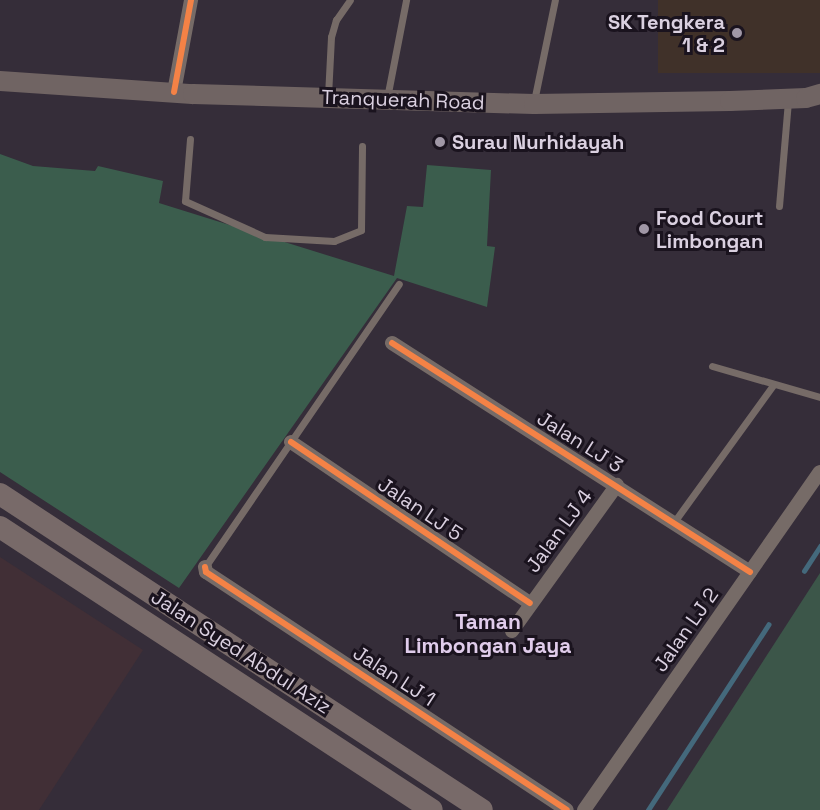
<!DOCTYPE html>
<html>
<head>
<meta charset="utf-8">
<style>
  body { margin:0 }
  #map { position:relative; width:820px; height:810px; overflow:hidden; background:#352d39; font-family:"Space Grotesk",sans-serif }
  div>[style] { position:absolute }
  .commercial>* { inset:0; background:#412f36 }
  .education>* { inset:0; background:#403129; transform-origin:0 0 }
  .green>* { inset:0; background:#3c5649 }
  .forest>* { inset:0; background:#3b5d4d }
  .stream>* { height:4.5px; margin:-2.25px; padding:0 2.25px; transform-origin:2.25px; border-radius:2.25px; background:#44697c }
  .service>* { height:7px; margin:-3.5px; padding:0 3.5px; transform-origin:3.5px; border-radius:3.5px; background:#766b67 }
  .minor>* { height:14px; margin:-7px; padding:0 7px; transform-origin:7px; border-radius:7px; background:#766b67 }
  .secondary>* { height:20px; margin:-10px; padding:0 10px; transform-origin:10px; border-radius:10px; background:#706463 }
  .primary>* { height:22px; margin:-11px; padding:0 11px; transform-origin:11px; border-radius:11px; background:#786a69 }
  .cycleway>* { height:6px; margin:-3px; padding:0 3px; transform-origin:3px; border-radius:3px; background:#f48246 }
  .dots>* { width:16px; height:16px; translate:-50% -50%; box-sizing:border-box; border:3px solid #1a131e; border-radius:50% }
  span { translate:-50% -50%; white-space:nowrap; text-align:center; line-height:1.15; -webkit-text-stroke:6px #1a131e; paint-order:stroke }
  .poi-label { font-size:20px; color:#dad0e0; font-weight:700 }
  .right { translate:-100% -50%; text-align:right }
  .left { translate:0 -50%; text-align:left }
  .street-label { font-size:20px; color:#dad0e0 }
  .neighbourhood-label { font-size:21px; color:#e0cceb; font-weight:700 }
</style>
</head>
<body>
<div id="map">
  <div class="commercial">
    <div style="clip-path:polygon(0 557px,143px 650px,39px 810px,0 810px)"></div>
  </div>
  <div class="education">
    <div style="left:658px;top:0;width:162px;height:73px"></div>
  </div>
  <div class="green">
    <div style="clip-path:polygon(820px 573px,820px 810px,667px 810px)"></div>
  </div>
  <div class="forest">
    <div style="clip-path:polygon(0 154px,33px 166px,95px 171px,98px 166px,163px 181px,159px 203px,394px 276px,407px 206px,423px 207px,427px 165px,491px 170px,487px 246px,495px 247px,487px 307px,397px 278px,179px 588px,0 472px)"></div>
  </div>
  <div class="stream">
    <div style="left:804px;top:571px;width:30px;rotate:-57deg"></div>
    <div style="left:648px;top:810px;width:221px;rotate:-57deg"></div>
  </div>
  <div class="service">
    <div style="left:328px;top:96px;width:59px;rotate:-87.1deg"></div>
    <div style="left:331px;top:37px;width:18px;rotate:-74deg"></div>
    <div style="left:336px;top:20px;width:24px;rotate:-55deg"></div>
    <div style="left:387px;top:98px;width:100px;rotate:-79deg"></div>
    <div style="left:534px;top:101px;width:103px;rotate:-78.3deg"></div>
    <div style="left:190px;top:139px;width:62px;rotate:94.6deg"></div>
    <div style="left:185px;top:201px;width:88px;rotate:24.2deg"></div>
    <div style="left:265px;top:237px;width:69px;rotate:3.3deg"></div>
    <div style="left:334px;top:241px;width:29px;rotate:-22deg"></div>
    <div style="left:361px;top:230px;width:84px;rotate:-89.3deg"></div>
    <div style="left:779px;top:206px;width:105px;rotate:-85.1deg"></div>
    <div style="left:712px;top:366px;width:112px;rotate:16deg"></div>
    <div style="left:674px;top:522px;width:170px;rotate:-54.1deg"></div>
    <div style="left:205px;top:567px;width:343px;rotate:-55.6deg"></div>
  </div>
  <div class="minor">
    <div style="left:174px;top:92px;width:94px;rotate:-79.5deg"></div>
    <div style="left:392px;top:343px;width:425px;rotate:32.6deg"></div>
    <div style="left:291px;top:442px;width:288px;rotate:34deg"></div>
    <div style="left:205px;top:567px;width:5px;rotate:79deg"></div>
    <div style="left:206px;top:572px;width:432px;rotate:33.4deg"></div>
    <div style="left:512px;top:631px;width:180px;rotate:-54.3deg"></div>
    <div style="left:584px;top:810px;width:412px;rotate:-55.1deg"></div>
  </div>
  <div class="secondary">
    <div style="left:0;top:81px;width:193px;rotate:3.9deg"></div>
    <div style="left:193px;top:94px;width:341px;rotate:1.7deg"></div>
    <div style="left:534px;top:104px;width:196px;rotate:-0.9deg"></div>
    <div style="left:730px;top:101px;width:76px;rotate:-2.3deg"></div>
    <div style="left:806px;top:98px;width:15px;rotate:-16deg"></div>
  </div>
  <div class="primary">
    <div style="left:0;top:494px;width:576px;rotate:33.25deg"></div>
    <div style="left:0;top:527px;width:516px;rotate:33.23deg"></div>
  </div>
  <div class="cycleway">
    <div style="left:174px;top:92px;width:94px;rotate:-79.5deg"></div>
    <div style="left:392px;top:343px;width:425px;rotate:32.6deg"></div>
    <div style="left:291px;top:442px;width:288px;rotate:34deg"></div>
    <div style="left:205px;top:567px;width:5px;rotate:79deg"></div>
    <div style="left:206px;top:572px;width:432px;rotate:33.4deg"></div>
  </div>
  <div class="dots">
    <div style="left:737px;top:33px;background:#a097a6"></div>
    <div style="left:440px;top:142px;background:#a097a6"></div>
    <div style="left:644px;top:229px;background:#a097a6"></div>
  </div>
  <div class="poi-label">
    <span class="right" style="left:725px;top:34px">SK Tengkera<br>1 &amp; 2</span>
    <span class="left" style="left:452px;top:142px">Surau Nurhidayah</span>
    <span class="left" style="left:656px;top:230px">Food Court<br>Limbongan</span>
  </div>
  <div class="street-label">
    <span style="left:403px;top:100px;rotate:2deg">Tranquerah Road</span>
    <span style="left:580px;top:442px;rotate:32deg">Jalan LJ 3</span>
    <span style="left:420px;top:509px;rotate:34deg">Jalan LJ 5</span>
    <span style="left:559px;top:531px;rotate:-54deg">Jalan LJ 4</span>
    <span style="left:686px;top:630px;rotate:-55deg">Jalan LJ 2</span>
    <span style="left:241px;top:652px;rotate:33deg">Jalan Syed Abdul Aziz</span>
    <span style="left:394px;top:676px;rotate:33deg">Jalan LJ 1</span>
  </div>
  <div class="neighbourhood-label">
    <span style="left:488px;top:634px">Taman<br>Limbongan Jaya</span>
  </div>
</div>
</body>
</html>
